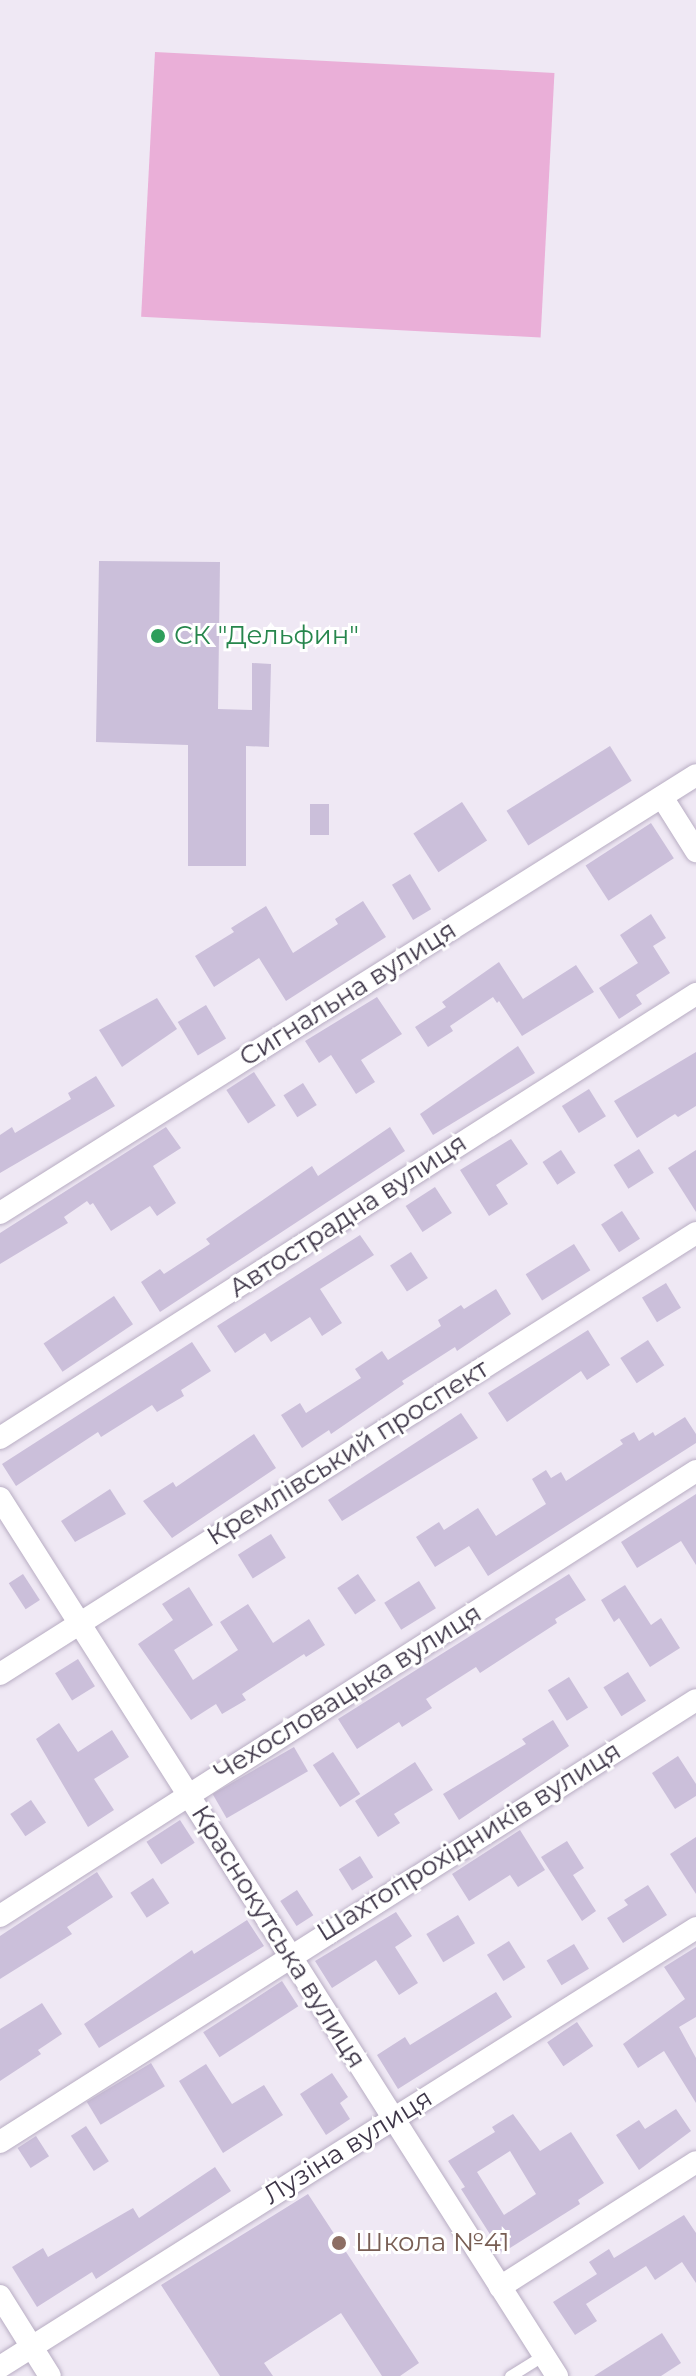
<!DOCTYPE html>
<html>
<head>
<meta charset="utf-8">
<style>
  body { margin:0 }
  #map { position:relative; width:696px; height:2376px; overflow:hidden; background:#efe8f4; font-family:Montserrat,sans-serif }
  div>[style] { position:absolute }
  .green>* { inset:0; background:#eaafd8; transform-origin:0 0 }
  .building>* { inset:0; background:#cbbfda; transform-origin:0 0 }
  .roads { filter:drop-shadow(0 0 2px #b8adc3) drop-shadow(0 0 2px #b8adc3) }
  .lane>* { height:11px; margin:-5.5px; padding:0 5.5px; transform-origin:5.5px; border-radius:5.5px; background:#fff }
  .street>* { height:22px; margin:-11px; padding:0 11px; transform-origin:11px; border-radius:11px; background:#fff }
  .dots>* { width:22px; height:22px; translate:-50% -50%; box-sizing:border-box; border:4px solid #fff; border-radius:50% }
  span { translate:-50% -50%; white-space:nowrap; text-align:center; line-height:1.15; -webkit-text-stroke:6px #fff; paint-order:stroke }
  .leisure-label { font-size:26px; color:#27864d }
  .left { translate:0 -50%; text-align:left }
  .street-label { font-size:26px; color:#3e3648 }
  .education-label { font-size:26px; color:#785e54 }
</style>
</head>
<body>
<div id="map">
  <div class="green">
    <div style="left:155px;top:52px;width:400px;height:265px;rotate:3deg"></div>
  </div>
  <div class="building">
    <div style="clip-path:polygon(99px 561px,220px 562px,218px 709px,252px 710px,252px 663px,271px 664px,269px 747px,246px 746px,246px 866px,188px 866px,188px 745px,96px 742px)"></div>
    <div style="left:610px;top:746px;width:41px;height:122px;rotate:58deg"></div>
    <div style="left:462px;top:802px;width:46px;height:58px;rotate:57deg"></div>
    <div style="left:310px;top:804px;width:19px;height:31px"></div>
    <div style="left:651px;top:823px;width:42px;height:78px;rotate:57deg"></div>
    <div style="left:410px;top:874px;width:41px;height:21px;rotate:59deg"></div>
    <div style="clip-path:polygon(363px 901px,386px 937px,286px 1001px,259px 958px,214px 987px,195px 956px,234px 932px,231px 928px,266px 906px,293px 953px,338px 924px,335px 919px)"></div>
    <div style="clip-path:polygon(651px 914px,666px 938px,653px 946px,670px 973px,636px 995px,642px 1004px,619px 1019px,599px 988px,638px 963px,620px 935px)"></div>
    <div style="clip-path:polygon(499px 962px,523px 999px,576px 965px,594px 992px,522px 1036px,499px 1001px,497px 1003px,493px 997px,450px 1026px,453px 1031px,428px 1047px,415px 1027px,446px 1007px,442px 1002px)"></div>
    <div style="clip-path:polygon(377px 997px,402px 1034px,361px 1060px,375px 1082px,356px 1094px,331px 1055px,319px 1063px,305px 1041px)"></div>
    <div style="clip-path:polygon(157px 998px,177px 1029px,122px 1067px,99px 1030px)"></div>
    <div style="left:206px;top:1005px;width:39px;height:33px;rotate:59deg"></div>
    <div style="clip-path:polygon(518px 1046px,535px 1073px,433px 1135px,420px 1114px)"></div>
    <div style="clip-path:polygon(696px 1052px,696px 1106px,678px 1117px,675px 1114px,637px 1138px,614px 1101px)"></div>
    <div style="left:254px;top:1072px;width:40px;height:33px;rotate:57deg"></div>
    <div style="clip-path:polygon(96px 1076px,115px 1106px,0 1173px,0 1135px,12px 1127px,15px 1133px,71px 1099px,68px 1093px)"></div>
    <div style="left:303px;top:1083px;width:26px;height:23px;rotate:58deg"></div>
    <div style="left:589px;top:1089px;width:32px;height:32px;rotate:58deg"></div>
    <div style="clip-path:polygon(166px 1127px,181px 1148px,153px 1166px,176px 1203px,157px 1216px,150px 1206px,111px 1231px,93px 1203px,90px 1205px,87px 1201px,64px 1217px,68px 1223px,0 1264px,0 1233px)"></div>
    <div style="clip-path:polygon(390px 1127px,405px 1151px,160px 1312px,141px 1282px,160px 1269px,164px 1274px,210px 1244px,206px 1239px,312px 1166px,318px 1176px)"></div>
    <div style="clip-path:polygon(511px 1139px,528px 1164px,496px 1185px,508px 1204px,489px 1216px,460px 1170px)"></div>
    <div style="left:639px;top:1149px;width:28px;height:30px;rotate:58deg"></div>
    <div style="left:561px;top:1150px;width:27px;height:22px;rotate:57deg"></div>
    <div style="clip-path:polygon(696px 1150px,696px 1212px,668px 1168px)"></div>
    <div style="left:435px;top:1187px;width:31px;height:35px;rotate:57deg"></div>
    <div style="left:622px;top:1211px;width:33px;height:25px;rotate:57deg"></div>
    <div style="clip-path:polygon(360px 1235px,374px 1255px,320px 1289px,342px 1323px,322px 1336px,310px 1317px,271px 1342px,265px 1333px,235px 1353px,217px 1326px)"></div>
    <div style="left:574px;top:1244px;width:31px;height:57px;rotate:58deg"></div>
    <div style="left:411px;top:1252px;width:31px;height:25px;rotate:57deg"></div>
    <div style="left:666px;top:1283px;width:29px;height:28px;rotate:59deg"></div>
    <div style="clip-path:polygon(496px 1289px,511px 1314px,457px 1351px,455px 1347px,402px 1381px,404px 1384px,331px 1434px,329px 1430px,302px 1448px,281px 1415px,300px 1403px,306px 1413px,361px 1378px,355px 1369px,382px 1351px,388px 1360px,441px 1326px,438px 1320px,461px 1305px,464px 1309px)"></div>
    <div style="left:114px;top:1296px;width:34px;height:85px;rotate:56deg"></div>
    <div style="clip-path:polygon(588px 1330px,610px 1365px,587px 1380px,581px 1371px,507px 1422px,488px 1393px)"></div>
    <div style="left:648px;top:1340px;width:30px;height:33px;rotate:57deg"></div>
    <div style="clip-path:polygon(192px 1342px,211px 1371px,181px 1390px,184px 1396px,157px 1412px,152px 1405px,101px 1437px,98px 1432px,16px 1486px,2px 1464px)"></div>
    <div style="clip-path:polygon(461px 1413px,478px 1438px,342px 1521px,328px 1500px)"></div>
    <div style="clip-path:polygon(685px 1417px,696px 1434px,696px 1443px,488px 1576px,469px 1546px,435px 1567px,416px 1537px,439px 1522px,444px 1530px,478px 1508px,496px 1536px,546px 1504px,532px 1479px,546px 1470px,551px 1478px,561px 1472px,566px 1481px,623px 1444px,620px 1440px,634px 1432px,639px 1441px,653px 1432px,655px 1436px)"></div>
    <div style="clip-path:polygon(254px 1434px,276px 1468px,172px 1538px,143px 1501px,173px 1482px,176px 1487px)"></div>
    <div style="clip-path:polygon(110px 1489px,126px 1514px,75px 1542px,61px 1521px)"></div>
    <div style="clip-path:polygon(696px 1494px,696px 1565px,681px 1541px,637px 1568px,621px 1542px)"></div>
    <div style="left:271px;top:1534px;width:28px;height:39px;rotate:58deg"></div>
    <div style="left:23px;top:1574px;width:31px;height:17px;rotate:57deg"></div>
    <div style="left:358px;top:1574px;width:32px;height:25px;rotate:56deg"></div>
    <div style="clip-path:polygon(569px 1574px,586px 1600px,555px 1619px,557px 1623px,480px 1673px,476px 1667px,426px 1699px,432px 1708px,402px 1727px,399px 1722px,357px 1749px,338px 1719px)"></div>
    <div style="left:419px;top:1581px;width:32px;height:41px;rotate:58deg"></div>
    <div style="clip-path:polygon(625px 1585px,651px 1625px,661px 1618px,680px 1648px,650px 1667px,619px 1618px,614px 1622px,601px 1600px)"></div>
    <div style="clip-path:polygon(189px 1587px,213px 1625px,174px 1650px,193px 1680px,238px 1650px,220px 1622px,248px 1604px,273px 1643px,309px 1619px,325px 1645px,306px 1657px,304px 1654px,242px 1694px,246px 1700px,222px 1714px,216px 1704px,191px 1720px,138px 1644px,173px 1620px,162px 1604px)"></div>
    <div style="left:78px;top:1659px;width:32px;height:27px;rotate:58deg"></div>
    <div style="left:628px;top:1672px;width:34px;height:29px;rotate:58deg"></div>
    <div style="left:569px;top:1677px;width:36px;height:25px;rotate:58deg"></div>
    <div style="clip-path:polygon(553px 1720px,569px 1746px,459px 1820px,443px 1794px,526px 1744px,522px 1739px)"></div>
    <div style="clip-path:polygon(59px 1723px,78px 1752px,112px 1730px,129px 1757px,94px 1779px,114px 1810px,88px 1827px,36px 1739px)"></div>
    <div style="left:294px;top:1747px;width:28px;height:94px;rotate:60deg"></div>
    <div style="left:333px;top:1752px;width:50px;height:24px;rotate:57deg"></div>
    <div style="clip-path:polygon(678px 1756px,696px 1784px,696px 1796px,675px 1809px,652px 1773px)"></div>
    <div style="clip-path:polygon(415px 1762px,433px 1790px,394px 1814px,400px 1823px,378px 1837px,355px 1801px)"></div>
    <div style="left:31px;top:1800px;width:27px;height:25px;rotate:56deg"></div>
    <div style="left:180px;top:1820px;width:27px;height:40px;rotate:57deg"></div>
    <div style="clip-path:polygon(520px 1830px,545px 1870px,518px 1887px,510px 1875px,469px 1901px,452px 1874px)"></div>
    <div style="clip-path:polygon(696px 1837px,696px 1894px,670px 1854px)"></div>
    <div style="clip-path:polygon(567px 1841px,584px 1868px,573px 1875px,596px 1911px,582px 1921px,541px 1857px)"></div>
    <div style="left:360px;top:1856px;width:25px;height:25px;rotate:58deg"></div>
    <div style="clip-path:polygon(97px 1872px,113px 1897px,67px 1927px,72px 1934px,0 1979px,0 1936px)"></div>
    <div style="left:153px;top:1878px;width:30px;height:27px;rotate:57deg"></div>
    <div style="clip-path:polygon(648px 1885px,667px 1915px,623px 1943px,607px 1918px,628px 1905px,624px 1900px)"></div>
    <div style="left:297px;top:1890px;width:30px;height:20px;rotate:57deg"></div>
    <div style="clip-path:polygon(396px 1912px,412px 1936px,395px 1947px,418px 1983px,399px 1995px,376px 1960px,332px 1988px,315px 1961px)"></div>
    <div style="left:458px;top:1915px;width:33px;height:37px;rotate:59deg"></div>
    <div style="clip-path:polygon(247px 1920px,264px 1946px,99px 2048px,84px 2024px,192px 1950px,194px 1954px)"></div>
    <div style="left:509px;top:1941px;width:31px;height:26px;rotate:58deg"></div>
    <div style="left:574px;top:1944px;width:29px;height:32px;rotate:59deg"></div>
    <div style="clip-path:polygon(696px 1947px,696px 2017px,679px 2027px,696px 2058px,696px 2103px,664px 2051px,638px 2068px,623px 2044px,685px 1999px,664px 1967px)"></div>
    <div style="left:282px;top:1981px;width:30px;height:94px;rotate:57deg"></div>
    <div style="clip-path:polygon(496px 1992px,512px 2017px,398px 2089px,377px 2055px,405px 2037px,410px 2045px)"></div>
    <div style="clip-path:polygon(42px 2003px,62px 2034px,38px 2050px,41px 2054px,0 2081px,0 2029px)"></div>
    <div style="left:577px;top:2022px;width:29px;height:36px;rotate:56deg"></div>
    <div style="left:151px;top:2063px;width:27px;height:75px;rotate:59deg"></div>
    <div style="clip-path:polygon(206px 2064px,232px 2104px,264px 2085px,283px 2115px,223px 2153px,179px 2081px)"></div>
    <div style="clip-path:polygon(332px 2073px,348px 2097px,340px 2103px,350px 2119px,326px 2135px,300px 2094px)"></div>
    <div style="clip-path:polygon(676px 2109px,691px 2131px,639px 2170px,616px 2135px,639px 2120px,645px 2129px)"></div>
    <div style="clip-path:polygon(evenodd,513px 2114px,540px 2151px,571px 2132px,604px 2183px,578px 2200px,580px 2204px,502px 2253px,461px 2189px,465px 2187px,448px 2161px,495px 2132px,492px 2127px,513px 2114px,510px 2151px,536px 2194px,504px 2215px,477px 2172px,510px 2151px)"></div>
    <div style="left:86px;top:2126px;width:42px;height:18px;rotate:57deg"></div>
    <div style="left:36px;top:2136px;width:24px;height:22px;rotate:57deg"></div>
    <div style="clip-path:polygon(215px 2167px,231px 2191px,96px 2279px,92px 2272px,37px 2307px,12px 2267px,43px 2248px,48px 2257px,133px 2208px,139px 2218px)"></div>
    <div style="clip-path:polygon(308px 2194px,419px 2363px,400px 2376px,382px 2376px,341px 2313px,264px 2363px,273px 2376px,220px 2376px,161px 2285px)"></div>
    <div style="clip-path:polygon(684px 2215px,696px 2233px,696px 2283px,682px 2262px,655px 2280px,646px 2266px,586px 2304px,597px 2321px,575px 2335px,553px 2302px,597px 2274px,589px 2262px,609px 2249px,614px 2258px)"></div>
    <div style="clip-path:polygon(662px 2333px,681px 2363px,661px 2376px,594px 2376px)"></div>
  </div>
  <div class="roads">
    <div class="lane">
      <div style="left:510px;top:2376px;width:40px;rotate:-32deg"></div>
    </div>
    <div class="street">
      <div style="left:662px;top:797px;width:64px;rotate:57.8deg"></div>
      <div style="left:0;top:1213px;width:822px;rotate:-32.18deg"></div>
      <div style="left:0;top:1438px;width:826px;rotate:-32.54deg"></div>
      <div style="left:0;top:1498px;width:1040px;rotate:57.61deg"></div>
      <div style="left:0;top:1674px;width:824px;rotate:-32.36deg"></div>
      <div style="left:0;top:1916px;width:826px;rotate:-32.59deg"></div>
      <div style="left:0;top:2142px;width:824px;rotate:-32.42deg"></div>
      <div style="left:500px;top:2287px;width:232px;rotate:-32.5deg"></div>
      <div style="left:0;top:2296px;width:94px;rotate:58deg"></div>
      <div style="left:0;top:2367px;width:823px;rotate:-32.24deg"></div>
    </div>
  </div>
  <div class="dots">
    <div style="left:158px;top:636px;background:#2e9e5b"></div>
    <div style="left:339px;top:2243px;background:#8d6e63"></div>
  </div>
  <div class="leisure-label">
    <span class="left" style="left:174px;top:636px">СК "Дельфин"</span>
  </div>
  <div class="street-label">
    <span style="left:348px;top:994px;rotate:-32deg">Сигнальна вулиця</span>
    <span style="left:348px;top:1216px;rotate:-33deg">Автострадна вулиця</span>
    <span style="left:348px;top:1453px;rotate:-32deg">Кремлівський проспект</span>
    <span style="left:348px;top:1693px;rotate:-32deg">Чехословацька вулиця</span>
    <span style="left:469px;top:1842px;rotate:-32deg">Шахтопрохідників вулиця</span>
    <span style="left:278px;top:1937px;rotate:58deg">Краснокутська вулиця</span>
    <span style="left:348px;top:2147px;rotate:-32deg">Лузіна вулиця</span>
  </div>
  <div class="education-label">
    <span class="left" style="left:355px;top:2243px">Школа №41</span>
  </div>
</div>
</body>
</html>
